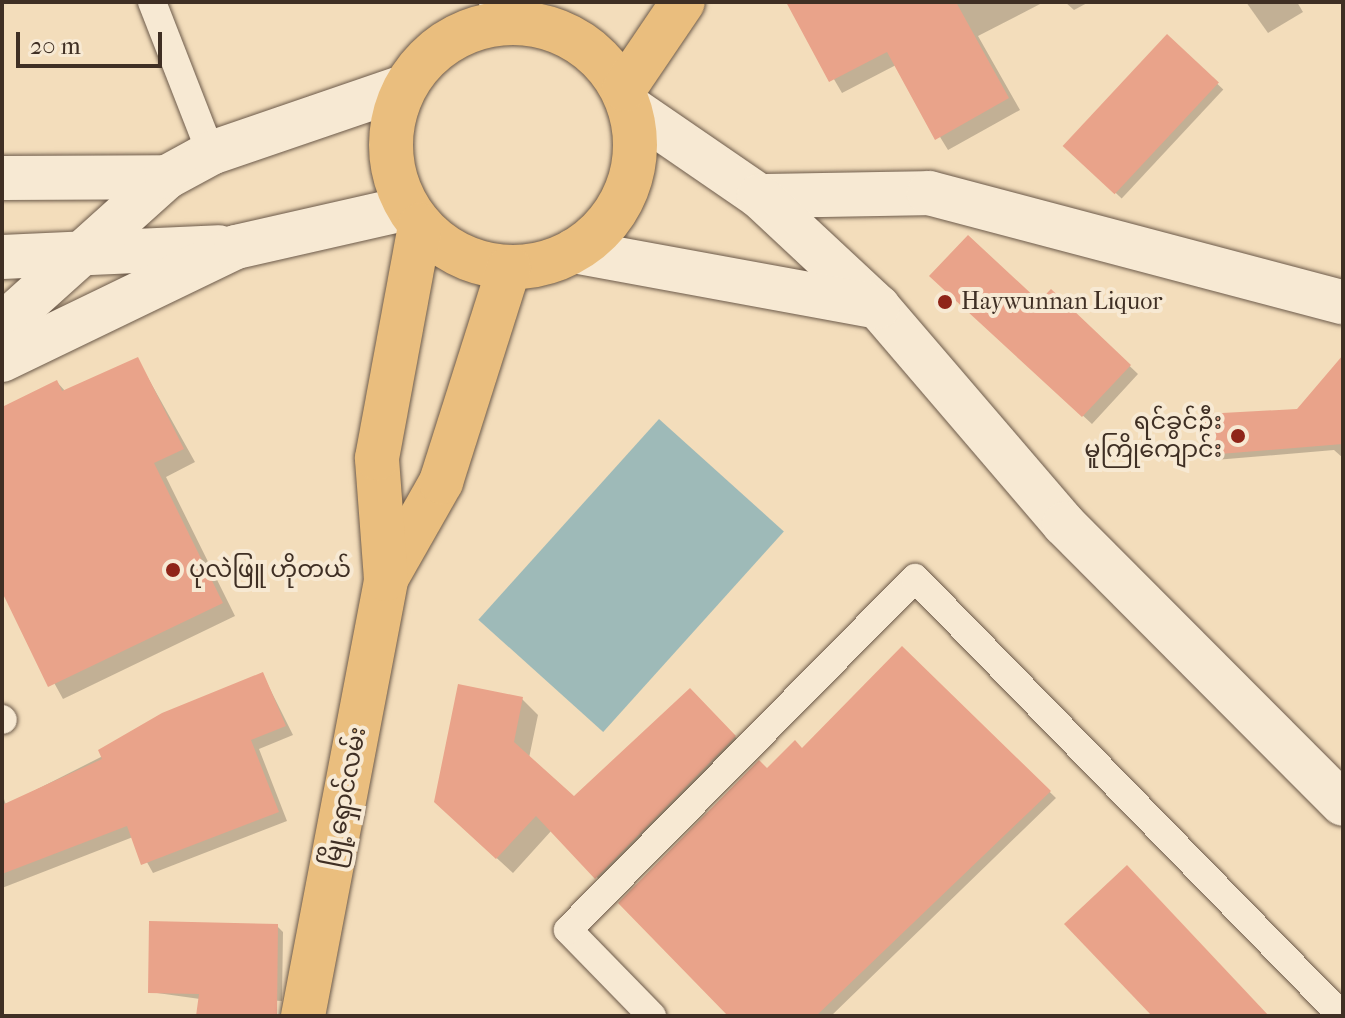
<!DOCTYPE html>
<html>
<head>
<meta charset="utf-8">
<style>
  body { margin:0 }
  #map { position:relative; width:1345px; height:1018px; overflow:hidden; background:#f3ddbb; font-family:"IM FELL French Canon","Noto Sans Myanmar",serif }
  div>[style] { position:absolute }
  .water>* { inset:0; background:#9ebab8; transform-origin:0 0 }
  .shadow>* { inset:0; background:#0003; transform-origin:0 0 }
  .building>* { inset:0; background:#e9a38a; transform-origin:0 0 }
  .roads { filter:drop-shadow(0 0 2px #6c5a4a) drop-shadow(0 0 2px #6c5a4a) }
  .service>* { height:28px; margin:-14px; padding:0 14px; transform-origin:14px; border-radius:14px; background:#f7e9d3 }
  .minor>* { height:44px; margin:-22px; padding:0 22px; transform-origin:22px; border-radius:22px; background:#f7e9d3 }
  .secondary>* { height:44px; margin:-22px; padding:0 22px; transform-origin:22px; border-radius:22px; background:#f7e9d3 }
  .trunk>* { height:44px; margin:-22px; padding:0 22px; transform-origin:22px; border-radius:22px; background:#eabe7e }
  .trunk>.ring { margin:-22px; padding:0; box-sizing:content-box; background:none; border:44px solid #eabe7e; border-radius:50% }
  .dots>* { width:22px; height:22px; translate:-50% -50%; box-sizing:border-box; border:4px solid #f7e9d3; border-radius:50% }
  span { translate:-50% -50%; white-space:nowrap; text-align:center; line-height:1.15; -webkit-text-stroke:8px #f7e9d3; paint-order:stroke }
  .poi-label { font-size:24px; color:#3f2f24 }
  .left { translate:0 -50%; text-align:left }
  .right { translate:-100% -50%; text-align:right }
  .street-label { font-size:24px; color:#3f2f24 }
  .frame { position:absolute; inset:0; border:4px solid #3f2f24; pointer-events:none }
  .scale { position:absolute; left:16px; top:32px; width:146px; height:36px; box-sizing:border-box; border:4px solid #3f2f24; border-top:0; padding-left:10px; font-size:24px; line-height:28px; white-space:nowrap; color:#3f2f24; -webkit-text-stroke:6px #f7e9d3; paint-order:stroke }
</style>
</head>
<body>
<div id="map">
  <div class="water">
    <div style="left:659px;top:419px;width:168px;height:270px;rotate:42deg"></div>
  </div>
  <div class="shadow">
    <div style="clip-path:polygon(789px 2px,1044px 2px,978px 36px,1020px 110px,948px 150px,896px 65px,842px 93px)"></div>
    <div style="clip-path:polygon(1065px 2px,1089px 2px,1074px 10px)"></div>
    <div style="clip-path:polygon(1246px 2px,1297px 2px,1303px 12px,1268px 33px)"></div>
    <div style="left:1167px;top:37px;width:77px;height:149px;rotate:43deg"></div>
    <div style="clip-path:polygon(940px 284px,1039px 304px,1051px 291px,1138px 374px,1092px 424px)"></div>
    <div style="clip-path:polygon(138px 360px,195px 462px,166px 477px,235px 616px,63px 699px,2px 588px,2px 410px,57px 382px,66px 392px)"></div>
    <div style="clip-path:polygon(1343px 387px,1343px 458px,1334px 450px,1215px 460px,1209px 454px)"></div>
    <div style="clip-path:polygon(902px 649px,1056px 798px,831px 1016px,733px 1016px,767px 771px,802px 750px)"></div>
    <div style="clip-path:polygon(263px 675px,293px 735px,259px 749px,287px 821px,153px 873px,133px 837px,2px 888px,2px 793px,6px 805px)"></div>
    <div style="clip-path:polygon(690px 691px,750px 752px,612px 893px,552px 830px,513px 873px,452px 817px,522px 699px,538px 715px,529px 758px,574px 798px)"></div>
    <div style="clip-path:polygon(277px 926px,283px 932px,282px 1001px,260px 1000px,258px 1016px,198px 1016px,200px 999px,150px 992px)"></div>
  </div>
  <div class="building">
    <div style="clip-path:polygon(786px 2px,956px 2px,1009px 98px,935px 140px,887px 52px,829px 82px)"></div>
    <div style="left:1167px;top:34px;width:71px;height:153px;rotate:43deg"></div>
    <div style="clip-path:polygon(968px 235px,1039px 301px,1051px 289px,1131px 365px,1082px 417px,929px 276px)"></div>
    <div style="clip-path:polygon(1343px 355px,1343px 444px,1207px 455px,1204px 414px,1297px 409px)"></div>
    <div style="clip-path:polygon(138px 357px,184px 449px,154px 463px,223px 603px,48px 687px,2px 592px,2px 407px,57px 380px,62px 391px)"></div>
    <div style="clip-path:polygon(902px 646px,1051px 791px,816px 1016px,728px 1016px,618px 903px,759px 760px,767px 768px,795px 740px,802px 748px)"></div>
    <div style="clip-path:polygon(263px 672px,286px 726px,251px 740px,279px 812px,141px 865px,127px 826px,2px 874px,2px 805px,102px 759px,98px 750px,162px 713px)"></div>
    <div style="clip-path:polygon(458px 684px,523px 697px,514px 742px,574px 796px,690px 688px,736px 736px,595px 879px,536px 816px,496px 859px,434px 802px)"></div>
    <div style="clip-path:polygon(1127px 865px,1269px 1016px,1152px 1016px,1064px 924px)"></div>
    <div style="clip-path:polygon(149px 921px,278px 924px,277px 1016px,196px 1016px,199px 994px,148px 993px)"></div>
  </div>
  <div class="roads">
    <div class="service">
      <div style="left:152px;top:2px;width:162px;rotate:68.7deg"></div>
      <div style="left:493px;top:2px;width:20px;rotate:79deg"></div>
      <div style="left:2px;top:719px;width:1px;rotate:45deg"></div>
      <div style="left:652px;top:1016px;width:120px;rotate:-134.3deg"></div>
      <div style="left:568px;top:930px;width:494px;rotate:-45.4deg"></div>
      <div style="left:915px;top:578px;width:612px;rotate:45.73deg"></div>
    </div>
    <div class="minor">
      <div style="left:759px;top:196px;width:170px;rotate:-1deg"></div>
      <div style="left:929px;top:193px;width:428px;rotate:14.8deg"></div>
    </div>
    <div class="secondary">
      <div style="left:631px;top:108px;width:155px;rotate:34.5deg"></div>
      <div style="left:759px;top:196px;width:163px;rotate:43deg"></div>
      <div style="left:878px;top:307px;width:286px;rotate:49.4deg"></div>
      <div style="left:1064px;top:524px;width:395px;rotate:45.1deg"></div>
      <div style="left:2px;top:178px;width:165px;rotate:-0.3deg"></div>
      <div style="left:574px;top:251px;width:309px;rotate:10.4deg"></div>
      <div style="left:2px;top:257px;width:217px;rotate:-2.6deg"></div>
      <div style="left:2px;top:325px;width:222px;rotate:-41.9deg"></div>
      <div style="left:167px;top:177px;width:50px;rotate:-28.6deg"></div>
      <div style="left:211px;top:153px;width:204px;rotate:-18.9deg"></div>
      <div style="left:2px;top:360px;width:260px;rotate:-25.8deg"></div>
      <div style="left:236px;top:247px;width:175px;rotate:-12.8deg"></div>
    </div>
    <div class="trunk">
      <div class="ring" style="left:391px;top:23px;width:200px;height:200px"></div>
      <div style="left:624px;top:89px;width:105px;rotate:-55.9deg"></div>
      <div style="left:386px;top:579px;width:112px;rotate:-60.4deg"></div>
      <div style="left:441px;top:482px;width:225px;rotate:-72.4deg"></div>
      <div style="left:303px;top:1016px;width:445px;rotate:-79.2deg"></div>
      <div style="left:386px;top:579px;width:121px;rotate:-94.3deg"></div>
      <div style="left:377px;top:458px;width:237px;rotate:-79.5deg"></div>
    </div>
  </div>
  <div class="dots">
    <div style="left:945px;top:302px;background:#8f2418"></div>
    <div style="left:1238px;top:436px;background:#8f2418"></div>
    <div style="left:173px;top:570px;background:#8f2418"></div>
  </div>
  <div class="poi-label">
    <span class="left" style="left:961px;top:302px">Haywunnan Liquor</span>
    <span class="right" style="left:1222px;top:436px">ရင်ခွင်ဦး<br>မူကြိုကျောင်း</span>
    <span class="left" style="left:189px;top:570px">ပုလဲဖြူ ဟိုတယ်</span>
  </div>
  <div class="street-label">
    <span style="left:345px;top:797px;rotate:-79deg">မြို့ရှောင်လမ်း</span>
  </div>
  <div class="frame"></div>
  <div class="scale">20 m</div>
</div>
</body>
</html>
